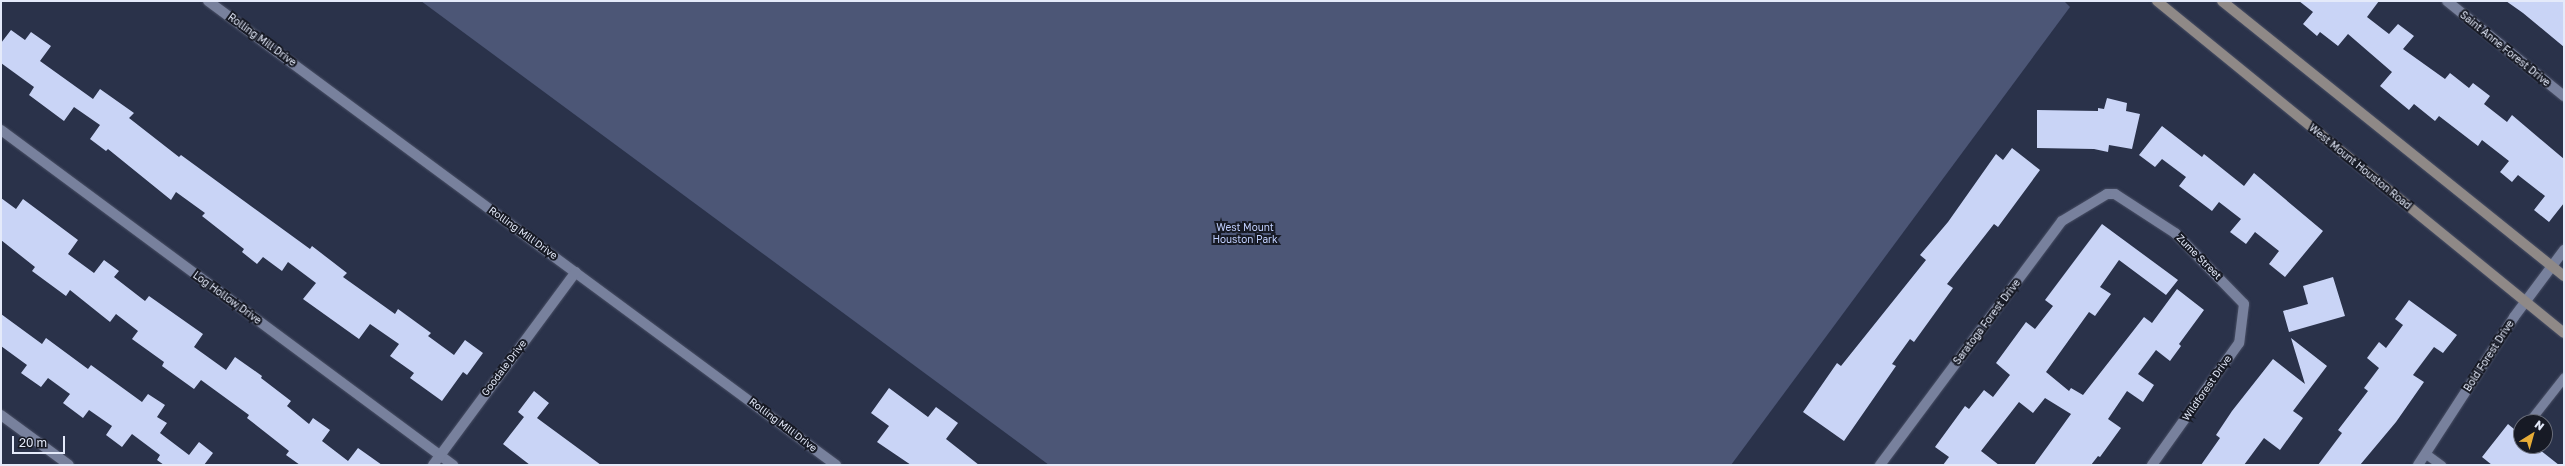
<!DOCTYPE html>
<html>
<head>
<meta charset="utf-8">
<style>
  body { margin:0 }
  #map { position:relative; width:2565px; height:466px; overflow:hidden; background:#2a324a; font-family:"Golos Text",sans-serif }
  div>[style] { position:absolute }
  .green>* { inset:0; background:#4c5676 }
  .building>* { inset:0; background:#c9d4f6 }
  .roads { filter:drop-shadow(0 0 1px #494f65) drop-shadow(0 0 1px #494f65) }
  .lane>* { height:9px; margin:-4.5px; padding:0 4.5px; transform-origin:4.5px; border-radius:4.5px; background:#78819d }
  .street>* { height:10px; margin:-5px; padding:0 5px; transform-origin:5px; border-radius:5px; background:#78819d }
  .secondary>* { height:10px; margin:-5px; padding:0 5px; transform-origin:5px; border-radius:5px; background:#8f8987 }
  span { translate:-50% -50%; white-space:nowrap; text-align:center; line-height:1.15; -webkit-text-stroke:4px #171a25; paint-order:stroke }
  .street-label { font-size:10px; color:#e4eafa }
  .park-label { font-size:10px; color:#c0cffd }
  .frame { position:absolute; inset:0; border:2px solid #e4eafa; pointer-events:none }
  .north { position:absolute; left:2513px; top:414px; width:40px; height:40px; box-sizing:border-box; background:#171a25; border:1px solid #696d7a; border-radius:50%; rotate:37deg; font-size:11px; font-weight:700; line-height:16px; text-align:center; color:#e4eafa }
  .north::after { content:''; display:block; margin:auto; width:14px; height:18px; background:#e7ac37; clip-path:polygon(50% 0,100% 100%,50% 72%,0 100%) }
  .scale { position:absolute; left:12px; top:436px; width:53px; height:18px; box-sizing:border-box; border:2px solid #e4eafa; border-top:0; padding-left:5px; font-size:12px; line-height:14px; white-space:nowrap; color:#e4eafa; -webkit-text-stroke:3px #171a25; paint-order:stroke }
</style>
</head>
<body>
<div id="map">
  <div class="green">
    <div style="clip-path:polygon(421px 1px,2064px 1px,2070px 7px,1731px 465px,1049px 465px)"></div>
  </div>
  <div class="building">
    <div style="clip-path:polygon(2299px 1px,2379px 1px,2367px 17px,2389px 34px,2398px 24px,2414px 36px,2403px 49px,2445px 79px,2450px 73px,2469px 88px,2473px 83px,2490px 96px,2484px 104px,2507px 122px,2512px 115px,2564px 159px,2564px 203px,2549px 222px,2534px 210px,2545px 196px,2518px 175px,2512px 182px,2500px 172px,2509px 161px,2482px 140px,2478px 146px,2439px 116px,2435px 121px,2414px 104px,2409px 110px,2380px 86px,2392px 72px,2348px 34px,2338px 46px,2320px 32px,2317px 36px,2303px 24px,2313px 12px)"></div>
    <div style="clip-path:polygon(2506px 1px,2564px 1px,2564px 47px,2523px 13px)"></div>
    <div style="clip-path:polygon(11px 30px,25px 40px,31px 32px,51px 46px,40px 61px,93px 99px,100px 89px,134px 113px,129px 118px,179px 157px,181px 155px,310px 249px,312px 246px,347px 273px,343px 277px,395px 314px,398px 309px,431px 333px,428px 336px,454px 355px,465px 340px,483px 353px,467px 375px,463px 372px,442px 401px,410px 378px,414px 373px,390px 356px,399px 344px,370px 324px,359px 339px,303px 299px,316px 283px,288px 262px,282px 271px,263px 257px,257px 264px,242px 252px,244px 249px,202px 216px,205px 213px,176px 192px,171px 200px,108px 149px,106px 151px,90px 139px,100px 125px,74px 107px,64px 121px,29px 95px,34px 87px,1px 63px,1px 43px)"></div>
    <div style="clip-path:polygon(2107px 98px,2127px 103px,2126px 111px,2140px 114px,2132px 149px,2109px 145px,2108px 152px,2094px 149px,2037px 148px,2037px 110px,2098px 111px,2098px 108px,2104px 109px)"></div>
    <div style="clip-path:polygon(2162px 126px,2202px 157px,2204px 154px,2244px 186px,2254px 173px,2323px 231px,2285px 277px,2269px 264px,2279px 251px,2255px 232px,2246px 244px,2230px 232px,2241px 219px,2219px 202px,2212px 211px,2179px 186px,2186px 177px,2162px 159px,2155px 167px,2139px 155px)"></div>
    <div style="clip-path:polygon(2012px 148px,2040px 170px,1998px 227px,1994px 224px,1947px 284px,1953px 288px,1914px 342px,1910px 339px,1892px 364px,1896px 366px,1844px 441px,1803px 412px,1837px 363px,1841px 366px,1926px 260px,1920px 255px,1948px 222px,1996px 154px,2003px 160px)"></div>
    <div style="clip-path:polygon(1px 198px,16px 209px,23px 199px,78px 240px,68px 254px,94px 273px,104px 260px,119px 271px,114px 277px,145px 301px,149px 296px,203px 334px,194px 347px,226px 370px,235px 357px,262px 376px,261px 378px,291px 401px,287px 406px,309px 424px,313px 418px,330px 430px,322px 441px,348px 461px,358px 448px,382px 465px,300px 465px,286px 455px,289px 451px,247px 418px,249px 415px,201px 380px,194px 389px,162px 366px,164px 362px,132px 339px,138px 331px,116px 314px,110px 322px,70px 290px,66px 296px,32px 271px,35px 267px,1px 240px)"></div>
    <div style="clip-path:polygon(2102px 224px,2178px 280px,2166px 295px,2119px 260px,2100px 287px,2111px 294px,2095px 316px,2089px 312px,2046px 372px,2069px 391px,2071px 388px,2083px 395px,2144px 317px,2152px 323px,2177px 289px,2204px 310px,2179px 344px,2181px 346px,2170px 361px,2156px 350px,2138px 374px,2154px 385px,2143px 402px,2127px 391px,2108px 419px,2121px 428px,2100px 457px,2098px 456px,2091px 465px,2034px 465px,2071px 414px,2045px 398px,2033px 413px,2019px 402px,1981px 451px,1999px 465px,1943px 465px,1949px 457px,1935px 447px,1965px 406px,1969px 409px,1984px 390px,1993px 397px,2010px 375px,1996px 363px,2026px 322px,2035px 329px,2053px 306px,2045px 300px)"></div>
    <div style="clip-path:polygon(2333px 277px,2345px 316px,2289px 332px,2283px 311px,2308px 304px,2303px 286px)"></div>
    <div style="clip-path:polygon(2409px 300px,2457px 335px,2443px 353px,2434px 347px,2413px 375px,2424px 382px,2396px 422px,2360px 465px,2318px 465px,2342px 433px,2338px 430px,2368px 391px,2364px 388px,2379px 368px,2367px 358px,2379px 342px,2386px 348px,2403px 325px,2395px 319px)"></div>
    <div style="clip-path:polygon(1px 314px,42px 344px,46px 338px,88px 369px,91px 365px,142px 402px,148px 394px,165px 405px,157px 417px,167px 423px,160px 433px,189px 455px,199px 442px,213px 453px,204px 465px,164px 465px,157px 460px,160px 455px,132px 434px,122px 447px,106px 435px,112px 426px,89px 410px,83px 418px,63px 403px,70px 394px,48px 378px,41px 387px,21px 373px,27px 365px,1px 346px)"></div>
    <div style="clip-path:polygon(2291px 338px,2327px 366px,2293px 411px,2303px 418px,2280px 450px,2264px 438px,2244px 465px,2201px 465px,2220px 438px,2216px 435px,2232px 411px,2273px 359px,2305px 384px)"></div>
    <div style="clip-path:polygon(889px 388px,928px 417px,936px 407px,958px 423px,946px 439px,979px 465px,911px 465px,877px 442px,889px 426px,871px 413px)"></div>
    <div style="clip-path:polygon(534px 391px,549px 403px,537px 418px,601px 465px,530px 465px,503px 444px,524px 417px,518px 412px)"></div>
    <div style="clip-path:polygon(2508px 424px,2521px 435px,2521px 446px,2535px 446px,2559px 465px,2492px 465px,2482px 457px)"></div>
  </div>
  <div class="roads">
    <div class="lane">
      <div style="left:2531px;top:419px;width:53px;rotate:-51.8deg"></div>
      <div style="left:2426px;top:454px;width:19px;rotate:36deg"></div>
    </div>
    <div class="street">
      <div style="left:208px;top:1px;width:781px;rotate:36.46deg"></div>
      <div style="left:2447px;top:1px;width:151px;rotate:39.1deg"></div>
      <div style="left:1px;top:130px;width:563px;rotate:36.54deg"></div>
      <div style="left:1px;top:415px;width:84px;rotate:36.3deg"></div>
      <div style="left:433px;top:465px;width:240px;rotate:-53.5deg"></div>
      <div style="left:1880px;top:465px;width:304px;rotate:-53.3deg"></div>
      <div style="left:2062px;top:221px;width:52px;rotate:-31deg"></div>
      <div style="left:2107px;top:194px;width:8px"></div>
      <div style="left:2115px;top:194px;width:72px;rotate:33deg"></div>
      <div style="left:2175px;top:233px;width:99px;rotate:45.8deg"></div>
      <div style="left:2244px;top:304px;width:39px;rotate:97deg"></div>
      <div style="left:2239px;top:343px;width:150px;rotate:125.5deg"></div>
      <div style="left:2418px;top:465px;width:176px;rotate:-57deg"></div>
      <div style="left:2514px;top:317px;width:84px;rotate:-53.3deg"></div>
    </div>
    <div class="secondary">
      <div style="left:2157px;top:1px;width:525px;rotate:39.2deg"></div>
      <div style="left:2222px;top:1px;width:439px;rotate:38.8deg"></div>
    </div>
  </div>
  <div class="street-label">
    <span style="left:262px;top:40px;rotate:36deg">Rolling Mill Drive</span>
    <span style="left:2505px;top:49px;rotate:39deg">Saint Anne Forest Drive</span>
    <span style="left:2360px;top:167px;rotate:39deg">West Mount Houston Road</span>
    <span style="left:523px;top:233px;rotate:36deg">Rolling Mill Drive</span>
    <span style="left:2199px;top:257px;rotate:45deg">Zume Street</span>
    <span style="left:227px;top:298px;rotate:36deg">Log Hollow Drive</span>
    <span style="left:1987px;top:322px;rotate:-53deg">Saratoga Forest Drive</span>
    <span style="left:2489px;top:356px;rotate:-57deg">Bold Forest Drive</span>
    <span style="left:504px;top:368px;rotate:-53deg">Goodale Drive</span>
    <span style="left:2207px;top:388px;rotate:-55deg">Wildforest Drive</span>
    <span style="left:783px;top:425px;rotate:37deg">Rolling Mill Drive</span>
  </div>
  <div class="park-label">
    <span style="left:1245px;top:233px">West Mount<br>Houston Park</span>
  </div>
  <div class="frame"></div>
  <div class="north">N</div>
  <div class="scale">20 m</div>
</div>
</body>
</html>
